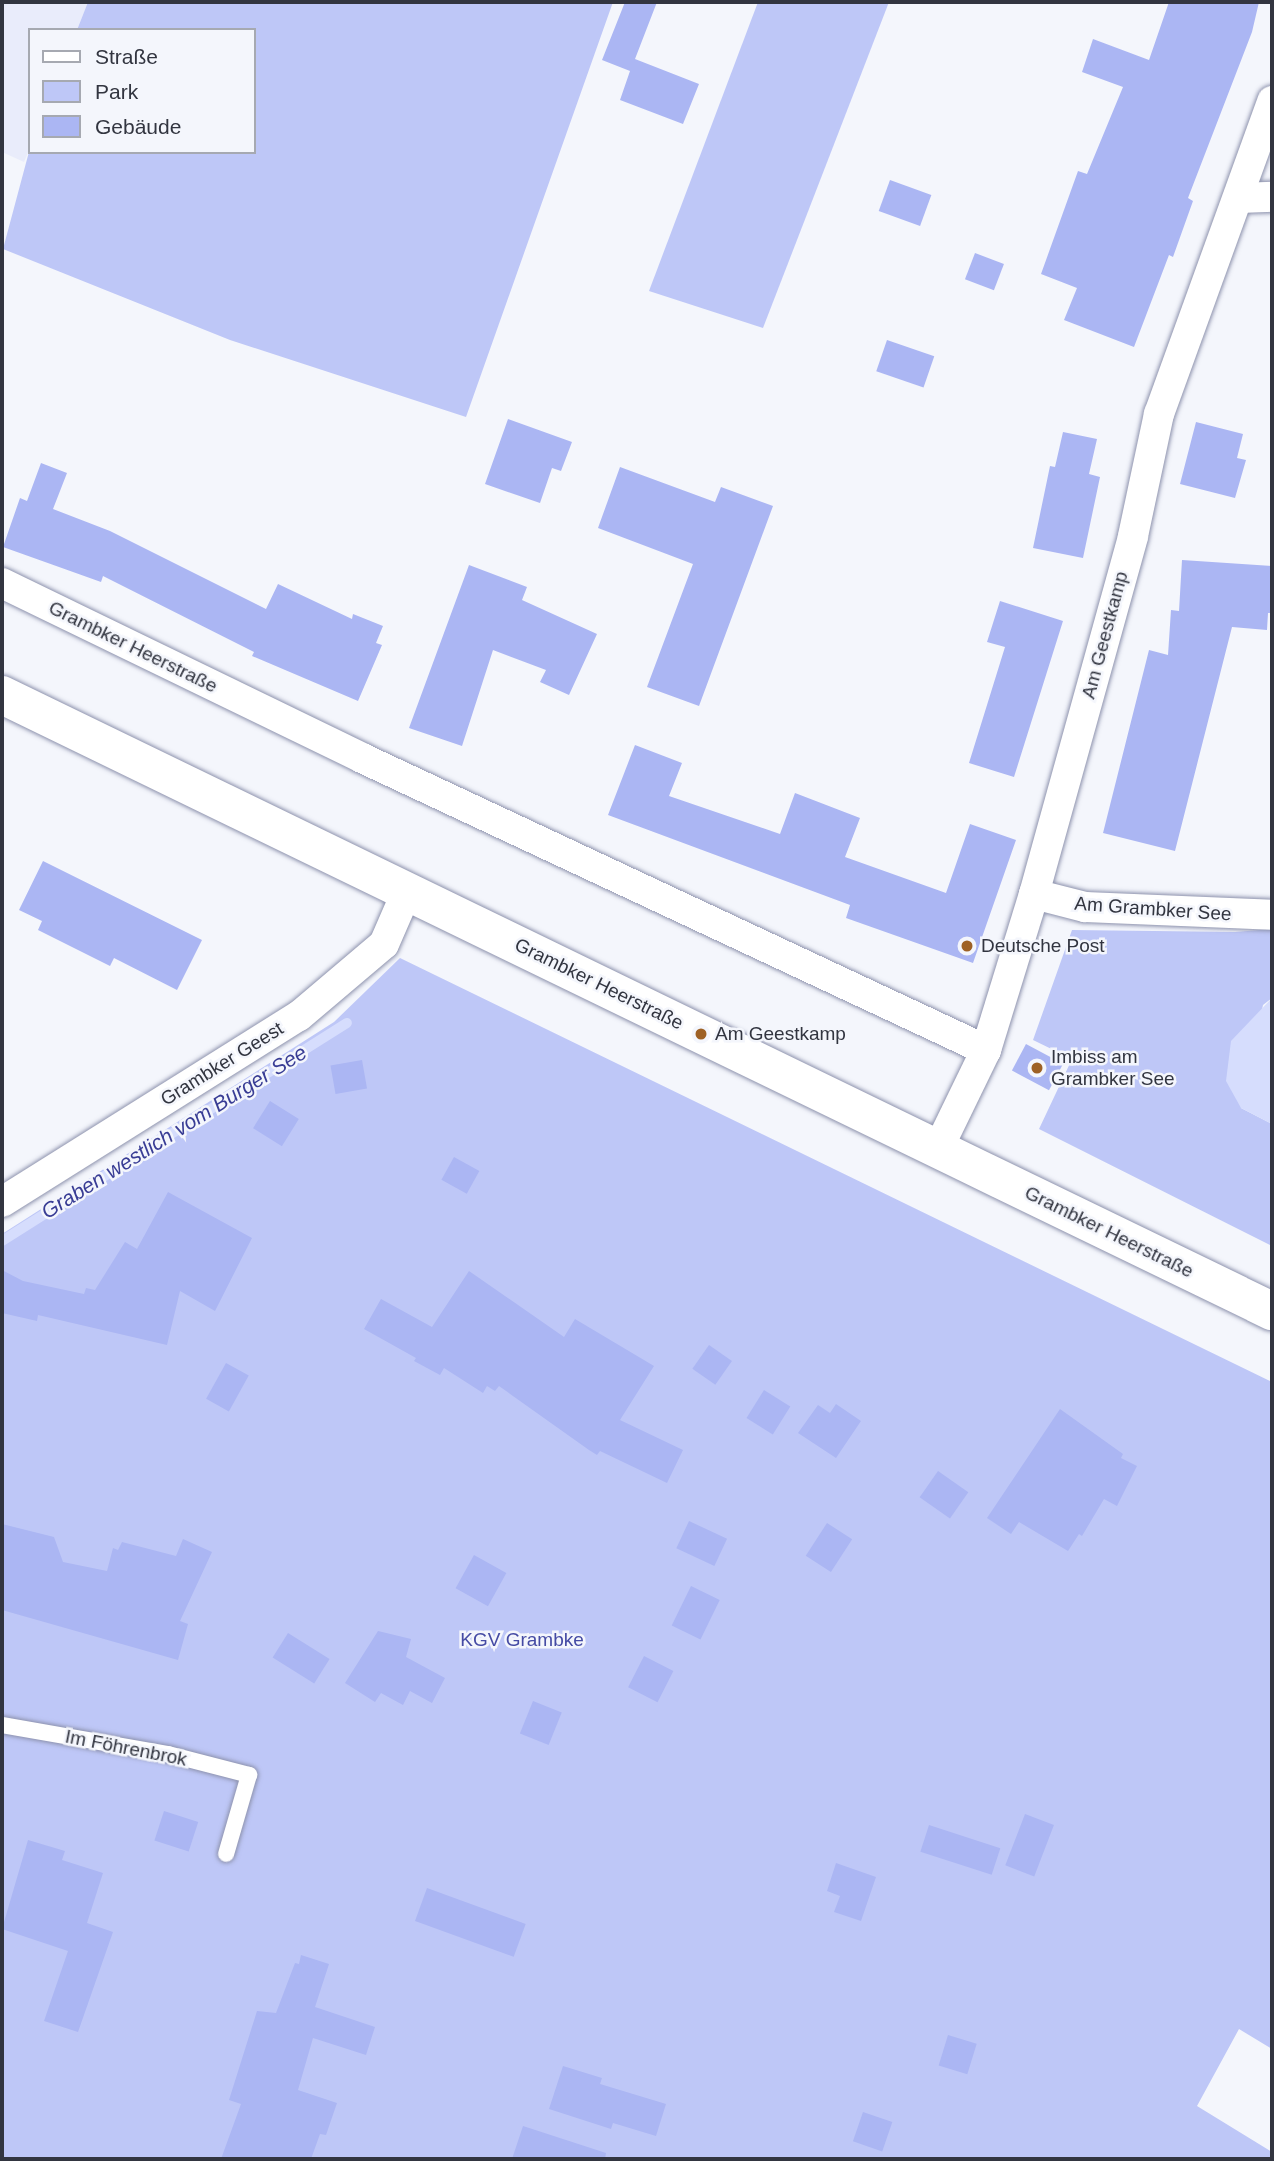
<!DOCTYPE html>
<html>
<head>
<meta charset="utf-8">
<style>
  body { margin:0 }
  #map { position:relative; width:1274px; height:2161px; overflow:hidden; background:#f4f6fc; font-family:Helvetica,sans-serif }
  div>[style] { position:absolute }
  .built>* { inset:0; background:#e9ecfb }
  .green>* { inset:0; background:#bec7f7 }
  .water>* { inset:0; background:#d6ddfd }
  .stream>* { height:10px; margin:-5px; padding:0 5px; transform-origin:5px; border-radius:5px; background:#d6ddfd }
  .building>* { inset:0; background:#abb6f3; transform-origin:0 0 }
  .roads { filter:drop-shadow(0 0 2px #8d92ad) drop-shadow(0 0 2px #8d92ad) }
  .service>* { height:16px; margin:-8px; padding:0 8px; transform-origin:8px; border-radius:8px; background:#fff }
  .minor>* { height:30px; margin:-15px; padding:0 15px; transform-origin:15px; border-radius:15px; background:#fff }
  .secondary>* { height:38px; margin:-19px; padding:0 19px; transform-origin:19px; border-radius:19px; background:#fff }
  .dots>* { width:19px; height:19px; translate:-50% -50%; box-sizing:border-box; border:4px solid #f4f6fc; border-radius:50% }
  span { translate:-50% -50%; white-space:nowrap; text-align:center; line-height:1.15; -webkit-text-stroke:5px #f4f6fc; paint-order:stroke }
  .street-label { font-size:19px; color:#323540 }
  .poi-label { font-size:19px; color:#323540 }
  .left { translate:0 -50%; text-align:left }
  .park-label { font-size:19px; color:#454ba4 }
  .water-label { font-size:21px; color:#393d95; font-style:italic }
  .frame { position:absolute; inset:0; border:4px solid #323540; pointer-events:none }
  .legend { position:absolute; left:28px; top:28px; width:228px; height:126px; box-sizing:border-box; background:#f4f6fc; border:2px solid #a6a9b1; margin:0; padding:9px 12px; list-style:none; font-size:21px; color:#323540 }
  .legend li { display:flex; align-items:center; gap:14px; height:35px }
  .legend b { width:35px; border:2px solid #a6a9b1 }
</style>
</head>
<body>
<div id="map">
  <div class="built">
    <div style="clip-path:polygon(2px 2px,88px 2px,77px 30px,30px 30px,30px 148px,24px 162px,2px 152px)"></div>
  </div>
  <div class="green">
    <div style="clip-path:polygon(88px 2px,613px 2px,466px 417px,230px 340px,3px 249px,30px 148px,30px 152px,254px 152px,254px 30px,77px 30px)"></div>
    <div style="clip-path:polygon(758px 2px,889px 2px,763px 328px,649px 291px)"></div>
    <div style="clip-path:polygon(1272px 929px,1272px 998px,1263px 1005px,1241px 1108px,1272px 1124px,1272px 1246px,1039px 1129px,1072px 1059px,1033px 1040px,1072px 930px,1235px 932px)"></div>
    <div style="clip-path:polygon(400px 958px,1272px 1382px,1272px 2049px,1239px 2029px,1197px 2106px,1272px 2152px,1272px 2159px,2px 2159px,2px 1234px,334px 1022px)"></div>
  </div>
  <div class="water">
    <div style="clip-path:polygon(1272px 998px,1272px 1124px,1241px 1108px,1226px 1081px,1231px 1041px)"></div>
  </div>
  <div class="stream">
    <div style="left:2px;top:1241px;width:408px;rotate:-32.3deg"></div>
  </div>
  <div class="building">
    <div style="clip-path:polygon(625px 2px,657px 2px,635px 59px,699px 84px,683px 124px,620px 100px,630px 71px,602px 60px)"></div>
    <div style="clip-path:polygon(1169px 2px,1259px 2px,1252px 32px,1188px 198px,1193px 201px,1173px 257px,1169px 255px,1134px 347px,1064px 320px,1077px 288px,1041px 274px,1078px 171px,1087px 174px,1123px 87px,1082px 72px,1093px 39px,1149px 60px)"></div>
    <div style="left:890px;top:180px;width:44px;height:33px;rotate:20deg"></div>
    <div style="left:975px;top:253px;width:31px;height:28px;rotate:21deg"></div>
    <div style="left:887px;top:340px;width:50px;height:33px;rotate:19deg"></div>
    <div style="clip-path:polygon(508px 419px,572px 442px,561px 471px,552px 468px,540px 503px,485px 484px)"></div>
    <div style="clip-path:polygon(1196px 422px,1243px 434px,1237px 458px,1246px 460px,1235px 498px,1180px 484px)"></div>
    <div style="clip-path:polygon(1063px 432px,1097px 439px,1089px 474px,1100px 477px,1083px 558px,1033px 548px,1050px 466px,1055px 467px)"></div>
    <div style="clip-path:polygon(41px 463px,67px 473px,53px 509px,110px 531px,266px 609px,278px 584px,352px 619px,353px 614px,383px 626px,376px 643px,382px 645px,358px 701px,252px 656px,254px 652px,103px 576px,101px 582px,3px 547px,20px 498px,27px 501px)"></div>
    <div style="clip-path:polygon(620px 467px,715px 502px,721px 487px,773px 506px,699px 706px,647px 687px,693px 564px,598px 528px)"></div>
    <div style="clip-path:polygon(1182px 560px,1272px 566px,1272px 613px,1268px 613px,1267px 630px,1232px 627px,1175px 851px,1103px 833px,1149px 650px,1168px 655px,1171px 610px,1179px 611px)"></div>
    <div style="clip-path:polygon(469px 565px,527px 587px,522px 600px,597px 634px,569px 695px,540px 682px,546px 670px,493px 650px,462px 746px,409px 728px)"></div>
    <div style="clip-path:polygon(1000px 601px,1063px 621px,1014px 777px,969px 763px,1005px 647px,987px 642px)"></div>
    <div style="clip-path:polygon(635px 745px,682px 763px,669px 796px,780px 834px,795px 793px,860px 818px,845px 857px,946px 893px,970px 824px,1016px 840px,973px 963px,846px 918px,850px 905px,608px 815px)"></div>
    <div style="clip-path:polygon(43px 861px,202px 940px,177px 990px,114px 958px,110px 966px,38px 930px,42px 921px,19px 910px)"></div>
    <div style="left:1026px;top:1044px;width:42px;height:30px;rotate:28deg"></div>
    <div style="left:362px;top:1060px;width:29px;height:32px;rotate:80deg"></div>
    <div style="left:270px;top:1101px;width:34px;height:32px;rotate:32deg"></div>
    <div style="left:454px;top:1157px;width:29px;height:26px;rotate:29deg"></div>
    <div style="clip-path:polygon(168px 1192px,252px 1238px,215px 1311px,180px 1291px,167px 1345px,38px 1315px,37px 1321px,2px 1313px,2px 1270px,23px 1281px,84px 1294px,86px 1288px,95px 1290px,125px 1242px,137px 1249px)"></div>
    <div style="clip-path:polygon(469px 1271px,564px 1337px,575px 1319px,654px 1366px,620px 1420px,683px 1450px,667px 1483px,600px 1451px,597px 1455px,589px 1450px,499px 1386px,495px 1391px,487px 1386px,483px 1393px,444px 1368px,440px 1375px,414px 1361px,416px 1358px,364px 1329px,381px 1299px,432px 1327px)"></div>
    <div style="left:709px;top:1345px;width:28px;height:29px;rotate:35deg"></div>
    <div style="left:226px;top:1363px;width:26px;height:41px;rotate:29deg"></div>
    <div style="left:764px;top:1390px;width:31px;height:33px;rotate:32deg"></div>
    <div style="clip-path:polygon(836px 1404px,861px 1421px,836px 1458px,798px 1433px,818px 1405px,830px 1413px)"></div>
    <div style="clip-path:polygon(1060px 1409px,1123px 1454px,1121px 1458px,1137px 1466px,1117px 1506px,1104px 1499px,1082px 1536px,1079px 1534px,1068px 1551px,1019px 1522px,1011px 1534px,987px 1518px)"></div>
    <div style="left:938px;top:1471px;width:37px;height:32px;rotate:35deg"></div>
    <div style="left:689px;top:1521px;width:42px;height:30px;rotate:25deg"></div>
    <div style="left:827px;top:1523px;width:30px;height:39px;rotate:33deg"></div>
    <div style="clip-path:polygon(2px 1524px,54px 1537px,63px 1562px,107px 1571px,113px 1548px,118px 1550px,122px 1542px,176px 1556px,183px 1539px,212px 1552px,180px 1621px,188px 1624px,178px 1660px,2px 1610px)"></div>
    <div style="left:474px;top:1555px;width:37px;height:38px;rotate:29deg"></div>
    <div style="left:691px;top:1586px;width:32px;height:44px;rotate:26deg"></div>
    <div style="clip-path:polygon(378px 1631px,411px 1639px,406px 1657px,445px 1678px,432px 1703px,410px 1691px,403px 1705px,381px 1693px,375px 1702px,345px 1683px)"></div>
    <div style="left:288px;top:1633px;width:49px;height:29px;rotate:32deg"></div>
    <div style="left:644px;top:1656px;width:33px;height:35px;rotate:27deg"></div>
    <div style="left:533px;top:1701px;width:31px;height:35px;rotate:22deg"></div>
    <div style="left:164px;top:1811px;width:36px;height:31px;rotate:18deg"></div>
    <div style="left:1025px;top:1814px;width:31px;height:55px;rotate:21deg"></div>
    <div style="left:929px;top:1825px;width:75px;height:28px;rotate:18deg"></div>
    <div style="clip-path:polygon(28px 1840px,65px 1851px,62px 1860px,103px 1873px,87px 1923px,113px 1932px,78px 2032px,44px 2021px,68px 1951px,2px 1929px)"></div>
    <div style="clip-path:polygon(836px 1863px,876px 1877px,861px 1921px,834px 1912px,840px 1896px,827px 1891px)"></div>
    <div style="left:427px;top:1888px;width:105px;height:35px;rotate:20deg"></div>
    <div style="clip-path:polygon(301px 1955px,329px 1964px,315px 2007px,375px 2027px,366px 2055px,313px 2038px,298px 2090px,337px 2103px,326px 2135px,320px 2134px,311px 2159px,221px 2159px,241px 2104px,229px 2100px,257px 2011px,276px 2013px,295px 1963px,299px 1964px)"></div>
    <div style="left:948px;top:2035px;width:30px;height:32px;rotate:17deg"></div>
    <div style="clip-path:polygon(563px 2066px,602px 2078px,600px 2084px,666px 2104px,656px 2136px,613px 2123px,611px 2129px,549px 2109px)"></div>
    <div style="left:863px;top:2112px;width:31px;height:31px;rotate:19deg"></div>
    <div style="clip-path:polygon(523px 2126px,606px 2153px,605px 2159px,512px 2159px)"></div>
  </div>
  <div class="roads">
    <div class="service">
      <div style="left:2px;top:1725px;width:169px;rotate:9.9deg"></div>
      <div style="left:168px;top:1754px;width:84px;rotate:14.5deg"></div>
      <div style="left:249px;top:1775px;width:82px;rotate:106.2deg"></div>
    </div>
    <div class="minor">
      <div style="left:1240px;top:198px;width:32px;rotate:-2deg"></div>
      <div style="left:2px;top:583px;width:400px;rotate:25.9deg"></div>
      <div style="left:362px;top:758px;width:689px;rotate:25.08deg"></div>
      <div style="left:1034px;top:894px;width:53px;rotate:14.3deg"></div>
      <div style="left:1085px;top:907px;width:187px;rotate:2.4deg"></div>
      <div style="left:938px;top:1149px;width:110px;rotate:-64.1deg"></div>
      <div style="left:986px;top:1050px;width:163px;rotate:-72.9deg"></div>
      <div style="left:1034px;top:894px;width:371px;rotate:-74.5deg"></div>
      <div style="left:1133px;top:536px;width:125px;rotate:-78deg"></div>
      <div style="left:1159px;top:414px;width:333px;rotate:-70.1deg"></div>
      <div style="left:2px;top:1202px;width:350px;rotate:-32.1deg"></div>
      <div style="left:299px;top:1016px;width:111px;rotate:-40.3deg"></div>
      <div style="left:384px;top:944px;width:58px;rotate:-66.5deg"></div>
    </div>
    <div class="secondary">
      <div style="left:2px;top:695px;width:1412px;rotate:25.88deg"></div>
    </div>
  </div>
  <div class="dots">
    <div style="left:967px;top:946px;background:#9e6125"></div>
    <div style="left:701px;top:1034px;background:#9e6125"></div>
    <div style="left:1037px;top:1068px;background:#9e6125"></div>
  </div>
  <div class="street-label">
    <span style="left:1105px;top:635px;rotate:-75deg">Am Geestkamp</span>
    <span style="left:133px;top:647px;rotate:26deg">Grambker Heerstraße</span>
    <span style="left:1153px;top:909px;rotate:4deg">Am Grambker See</span>
    <span style="left:599px;top:984px;rotate:26deg">Grambker Heerstraße</span>
    <span style="left:222px;top:1064px;rotate:-32deg">Grambker Geest</span>
    <span style="left:1109px;top:1232px;rotate:26deg">Grambker Heerstraße</span>
    <span style="left:126px;top:1748px;rotate:11deg">Im Föhrenbrok</span>
  </div>
  <div class="poi-label">
    <span class="left" style="left:981px;top:946px">Deutsche Post</span>
    <span class="left" style="left:715px;top:1034px">Am Geestkamp</span>
    <span class="left" style="left:1051px;top:1068px">Imbiss am<br>Grambker See</span>
  </div>
  <div class="park-label">
    <span style="left:522px;top:1640px">KGV Grambke</span>
  </div>
  <div class="water-label">
    <span style="left:174px;top:1132px;rotate:-32deg">Graben westlich vom Burger See</span>
  </div>
  <div class="frame"></div>
  <ul class="legend">
  <li><b style="height:9px;background:#fff"></b>Straße</li>
  <li><b style="height:19px;background:#bec7f7"></b>Park</li>
  <li><b style="height:19px;background:#abb6f3"></b>Gebäude</li>
  </ul>
</div>
</body>
</html>
